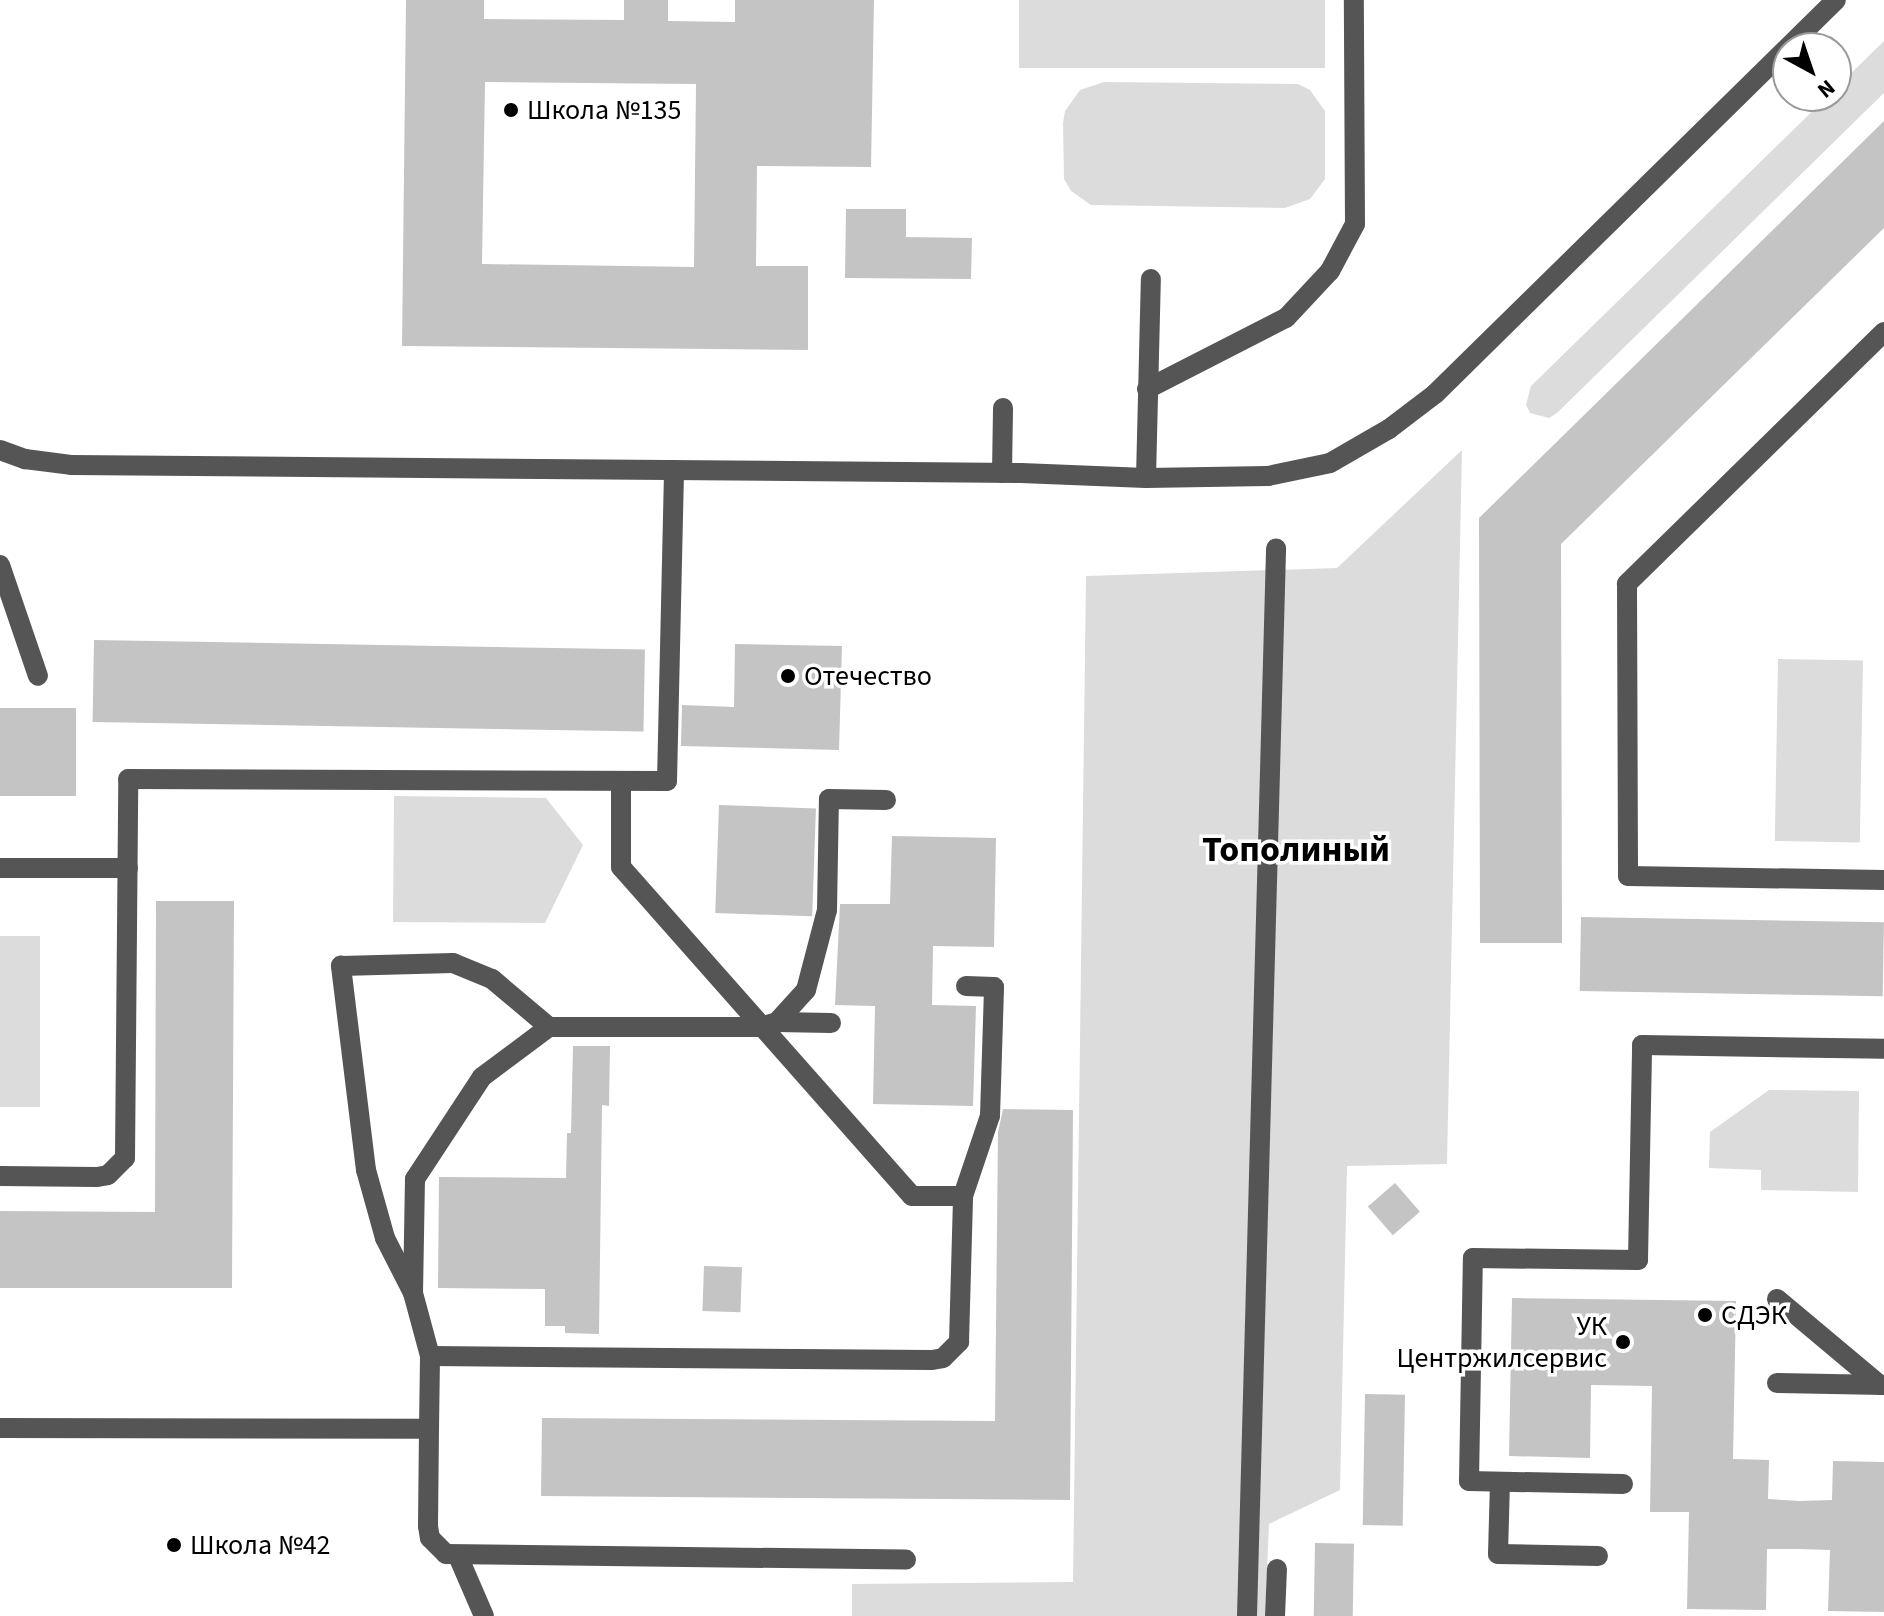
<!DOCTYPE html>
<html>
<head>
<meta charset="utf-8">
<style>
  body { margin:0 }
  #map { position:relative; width:1884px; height:1616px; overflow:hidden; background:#fff; font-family:"Source Sans 3",sans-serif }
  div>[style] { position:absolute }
  .green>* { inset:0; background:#dcdcdc; transform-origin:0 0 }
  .building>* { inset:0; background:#c4c4c4; transform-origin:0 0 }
  .minor>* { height:20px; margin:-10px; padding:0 10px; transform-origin:10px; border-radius:10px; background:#555 }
  .dots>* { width:22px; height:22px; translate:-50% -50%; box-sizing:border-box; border:4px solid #fff; border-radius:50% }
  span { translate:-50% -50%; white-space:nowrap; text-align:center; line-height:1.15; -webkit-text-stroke:7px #fff; paint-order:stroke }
  .poi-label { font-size:28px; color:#000 }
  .left { translate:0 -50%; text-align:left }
  .right { translate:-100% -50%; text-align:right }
  .district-label { font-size:36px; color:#000; font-weight:700 }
  .north { position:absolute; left:1772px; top:32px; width:80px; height:80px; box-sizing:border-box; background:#fff; border:2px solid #999; border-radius:50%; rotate:140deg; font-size:22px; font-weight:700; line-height:32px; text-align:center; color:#000 }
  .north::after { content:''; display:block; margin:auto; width:28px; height:36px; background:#000; clip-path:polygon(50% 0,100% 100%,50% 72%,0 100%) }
</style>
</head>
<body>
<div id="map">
  <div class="green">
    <div style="left:1019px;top:0;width:306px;height:68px"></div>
    <div style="clip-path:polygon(1884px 41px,1884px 93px,1557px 413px,1549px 418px,1530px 413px,1526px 405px,1531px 386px,1828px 96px,1836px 96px,1836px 88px)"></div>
    <div style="clip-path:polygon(1104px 82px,1298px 84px,1310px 90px,1325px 111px,1325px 179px,1310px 199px,1285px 208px,1091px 205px,1071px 191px,1064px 179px,1063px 123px,1065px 111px,1080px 90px)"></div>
    <div style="clip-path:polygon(1462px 450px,1447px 1164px,1347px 1166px,1340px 1490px,1269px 1524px,1265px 1616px,852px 1616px,852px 1584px,1073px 1582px,1086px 576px,1337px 568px)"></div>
    <div style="left:1778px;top:659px;width:85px;height:182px;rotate:1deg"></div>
    <div style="clip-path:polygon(394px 796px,546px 798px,583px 845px,545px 923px,393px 922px)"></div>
    <div style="left:0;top:936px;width:40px;height:171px"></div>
    <div style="clip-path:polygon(1769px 1090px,1859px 1091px,1858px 1192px,1761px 1190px,1761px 1170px,1709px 1168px,1710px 1132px)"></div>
  </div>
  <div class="building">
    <div style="clip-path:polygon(evenodd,406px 0,484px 0,484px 19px,624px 20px,624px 0,668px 0,668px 21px,735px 22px,735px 0,874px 0,871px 167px,757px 166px,756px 266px,808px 266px,808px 350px,402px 346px,406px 0,485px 82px,696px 84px,694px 267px,482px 264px,485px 82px)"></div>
    <div style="clip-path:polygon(1884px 121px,1884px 228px,1561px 544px,1562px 943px,1480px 943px,1479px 518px)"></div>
    <div style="clip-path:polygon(846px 209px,906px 209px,906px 237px,972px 238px,971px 279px,845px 278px)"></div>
    <div style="left:94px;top:640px;width:551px;height:82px;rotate:1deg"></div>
    <div style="clip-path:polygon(735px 644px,842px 646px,839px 750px,681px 746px,682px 705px,734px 707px)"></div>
    <div style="left:0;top:708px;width:76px;height:88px"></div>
    <div style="left:719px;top:805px;width:97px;height:108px;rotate:2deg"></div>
    <div style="clip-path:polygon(892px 836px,996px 838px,994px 947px,933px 946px,932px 1005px,976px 1006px,973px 1106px,873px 1104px,875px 1006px,835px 1005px,840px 904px,890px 904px)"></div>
    <div style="clip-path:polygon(156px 901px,234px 901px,232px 1288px,0 1288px,0 1211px,155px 1212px)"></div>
    <div style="left:1581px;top:917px;width:303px;height:74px;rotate:1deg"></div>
    <div style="clip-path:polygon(573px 1046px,610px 1046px,609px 1106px,602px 1105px,599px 1334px,565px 1333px,565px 1326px,545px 1326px,545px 1289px,438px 1288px,439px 1177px,566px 1178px,567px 1133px,571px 1133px)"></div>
    <div style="clip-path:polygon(1003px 1109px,1073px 1110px,1070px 1500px,541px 1496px,542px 1418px,995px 1421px,998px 1132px)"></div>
    <div style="left:1395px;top:1183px;width:38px;height:36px;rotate:49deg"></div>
    <div style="left:704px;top:1266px;width:38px;height:45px;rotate:2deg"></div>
    <div style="clip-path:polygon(1512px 1298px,1736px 1301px,1733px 1459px,1769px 1460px,1768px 1499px,1800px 1501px,1832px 1500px,1833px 1461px,1884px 1462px,1884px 1612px,1828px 1611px,1830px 1550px,1799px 1549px,1767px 1549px,1766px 1610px,1687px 1609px,1689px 1512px,1650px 1512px,1652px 1386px,1591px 1385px,1590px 1458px,1509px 1456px)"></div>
    <div style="left:1365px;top:1394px;width:40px;height:131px;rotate:1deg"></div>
    <div style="left:1315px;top:1543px;width:39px;height:73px;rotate:1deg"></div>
  </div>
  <div class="minor">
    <div style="left:1884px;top:332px;width:360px;rotate:135.6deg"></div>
    <div style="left:1627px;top:584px;width:292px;rotate:89.8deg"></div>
    <div style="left:1628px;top:876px;width:256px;rotate:0.9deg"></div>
    <div style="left:1147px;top:389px;width:156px;rotate:-27.1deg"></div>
    <div style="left:1286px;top:318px;width:64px;rotate:-46.9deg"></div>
    <div style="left:1330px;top:271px;width:53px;rotate:-62deg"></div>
    <div style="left:1355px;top:224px;width:224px;rotate:-90.3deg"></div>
    <div style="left:0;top:450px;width:27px;rotate:20deg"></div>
    <div style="left:25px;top:459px;width:46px;rotate:7.4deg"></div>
    <div style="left:71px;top:465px;width:950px;rotate:0.48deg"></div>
    <div style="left:1021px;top:473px;width:125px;rotate:2.3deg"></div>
    <div style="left:1146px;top:478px;width:122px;rotate:-0.9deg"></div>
    <div style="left:1268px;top:476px;width:63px;rotate:-11.8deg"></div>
    <div style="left:1330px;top:463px;width:68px;rotate:-30deg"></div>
    <div style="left:1389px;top:429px;width:58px;rotate:-37.3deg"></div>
    <div style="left:1435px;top:394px;width:562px;rotate:-44.5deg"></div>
    <div style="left:1002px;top:473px;width:65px;rotate:-89.1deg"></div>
    <div style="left:1146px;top:478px;width:199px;rotate:-88.6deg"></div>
    <div style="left:0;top:565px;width:117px;rotate:71.1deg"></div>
    <div style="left:0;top:868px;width:128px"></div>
    <div style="left:777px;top:1022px;width:54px;rotate:1.1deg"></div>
    <div style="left:0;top:1176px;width:97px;rotate:0.6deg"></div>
    <div style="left:97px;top:1177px;width:11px;rotate:-10deg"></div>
    <div style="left:108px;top:1175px;width:24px;rotate:-45deg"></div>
    <div style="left:125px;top:1158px;width:379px;rotate:-89.5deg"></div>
    <div style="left:128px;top:779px;width:539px;rotate:0.21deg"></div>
    <div style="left:667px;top:781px;width:311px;rotate:-88.7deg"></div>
    <div style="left:963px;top:1196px;width:84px;rotate:-71.4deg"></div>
    <div style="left:990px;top:1116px;width:129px;rotate:-88.2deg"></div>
    <div style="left:994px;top:987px;width:28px;rotate:-178deg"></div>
    <div style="left:412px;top:1291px;width:59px;rotate:-117deg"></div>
    <div style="left:385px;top:1238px;width:71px;rotate:-105.6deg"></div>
    <div style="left:366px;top:1170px;width:206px;rotate:-97deg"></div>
    <div style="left:341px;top:966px;width:112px;rotate:-1.5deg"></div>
    <div style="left:453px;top:963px;width:42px;rotate:22.3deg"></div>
    <div style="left:492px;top:979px;width:75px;rotate:40.1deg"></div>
    <div style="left:1777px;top:1299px;width:134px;rotate:39.9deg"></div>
    <div style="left:430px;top:1356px;width:502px;rotate:0.46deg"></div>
    <div style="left:932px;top:1360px;width:11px;rotate:-10deg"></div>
    <div style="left:943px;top:1358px;width:23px;rotate:-45deg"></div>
    <div style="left:959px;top:1342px;width:146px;rotate:-88.4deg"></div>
    <div style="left:963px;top:1196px;width:51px;rotate:180deg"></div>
    <div style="left:912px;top:1196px;width:439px;rotate:-131.5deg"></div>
    <div style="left:621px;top:867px;width:86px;rotate:-90deg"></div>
    <div style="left:1777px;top:1383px;width:107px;rotate:1.1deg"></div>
    <div style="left:0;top:1428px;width:429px;rotate:0.1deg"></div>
    <div style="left:429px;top:1429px;width:73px;rotate:-89.2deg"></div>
    <div style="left:430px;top:1356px;width:65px;rotate:-105.1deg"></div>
    <div style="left:413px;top:1293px;width:114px;rotate:-89deg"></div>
    <div style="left:415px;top:1179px;width:122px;rotate:-56.7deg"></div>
    <div style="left:482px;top:1077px;width:84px;rotate:-36.7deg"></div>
    <div style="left:549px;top:1027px;width:211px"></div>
    <div style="left:760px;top:1027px;width:18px;rotate:-16deg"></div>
    <div style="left:777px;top:1022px;width:43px;rotate:-47.8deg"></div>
    <div style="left:806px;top:990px;width:83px;rotate:-75.3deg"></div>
    <div style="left:827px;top:910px;width:111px;rotate:-89deg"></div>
    <div style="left:829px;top:799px;width:57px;rotate:1deg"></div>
    <div style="left:429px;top:1429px;width:97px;rotate:90.6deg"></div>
    <div style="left:428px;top:1526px;width:12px;rotate:81deg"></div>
    <div style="left:430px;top:1538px;width:23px;rotate:45deg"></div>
    <div style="left:446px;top:1554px;width:460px;rotate:0.7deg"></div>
    <div style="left:1500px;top:1482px;width:72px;rotate:91.6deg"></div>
    <div style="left:1498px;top:1554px;width:100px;rotate:1.1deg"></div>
    <div style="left:1623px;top:1484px;width:154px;rotate:-178.9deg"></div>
    <div style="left:1469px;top:1481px;width:223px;rotate:-89deg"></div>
    <div style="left:1473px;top:1258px;width:165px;rotate:0.7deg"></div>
    <div style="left:1638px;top:1260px;width:215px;rotate:-88.9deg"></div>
    <div style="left:1642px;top:1045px;width:242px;rotate:0.9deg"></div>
    <div style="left:458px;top:1556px;width:65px;rotate:66.6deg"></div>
    <div style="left:1247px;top:1616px;width:1068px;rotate:-88.44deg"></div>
    <div style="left:1275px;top:1616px;width:47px;rotate:-87.6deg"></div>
  </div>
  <div class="dots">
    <div style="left:511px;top:110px;background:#000"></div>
    <div style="left:788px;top:676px;background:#000"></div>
    <div style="left:1705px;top:1315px;background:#000"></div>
    <div style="left:1623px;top:1342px;background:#000"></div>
    <div style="left:174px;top:1545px;background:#000"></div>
  </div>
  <div class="poi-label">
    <span class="left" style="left:527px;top:110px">Школа №135</span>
    <span class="left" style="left:804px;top:676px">Отечество</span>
    <span class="left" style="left:1721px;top:1315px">СДЭК</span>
    <span class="right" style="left:1607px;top:1342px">УК<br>Центржилсервис</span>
    <span class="left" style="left:190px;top:1545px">Школа №42</span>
  </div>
  <div class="district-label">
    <span style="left:1296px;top:850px">Тополиный</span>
  </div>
  <div class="north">N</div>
</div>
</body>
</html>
